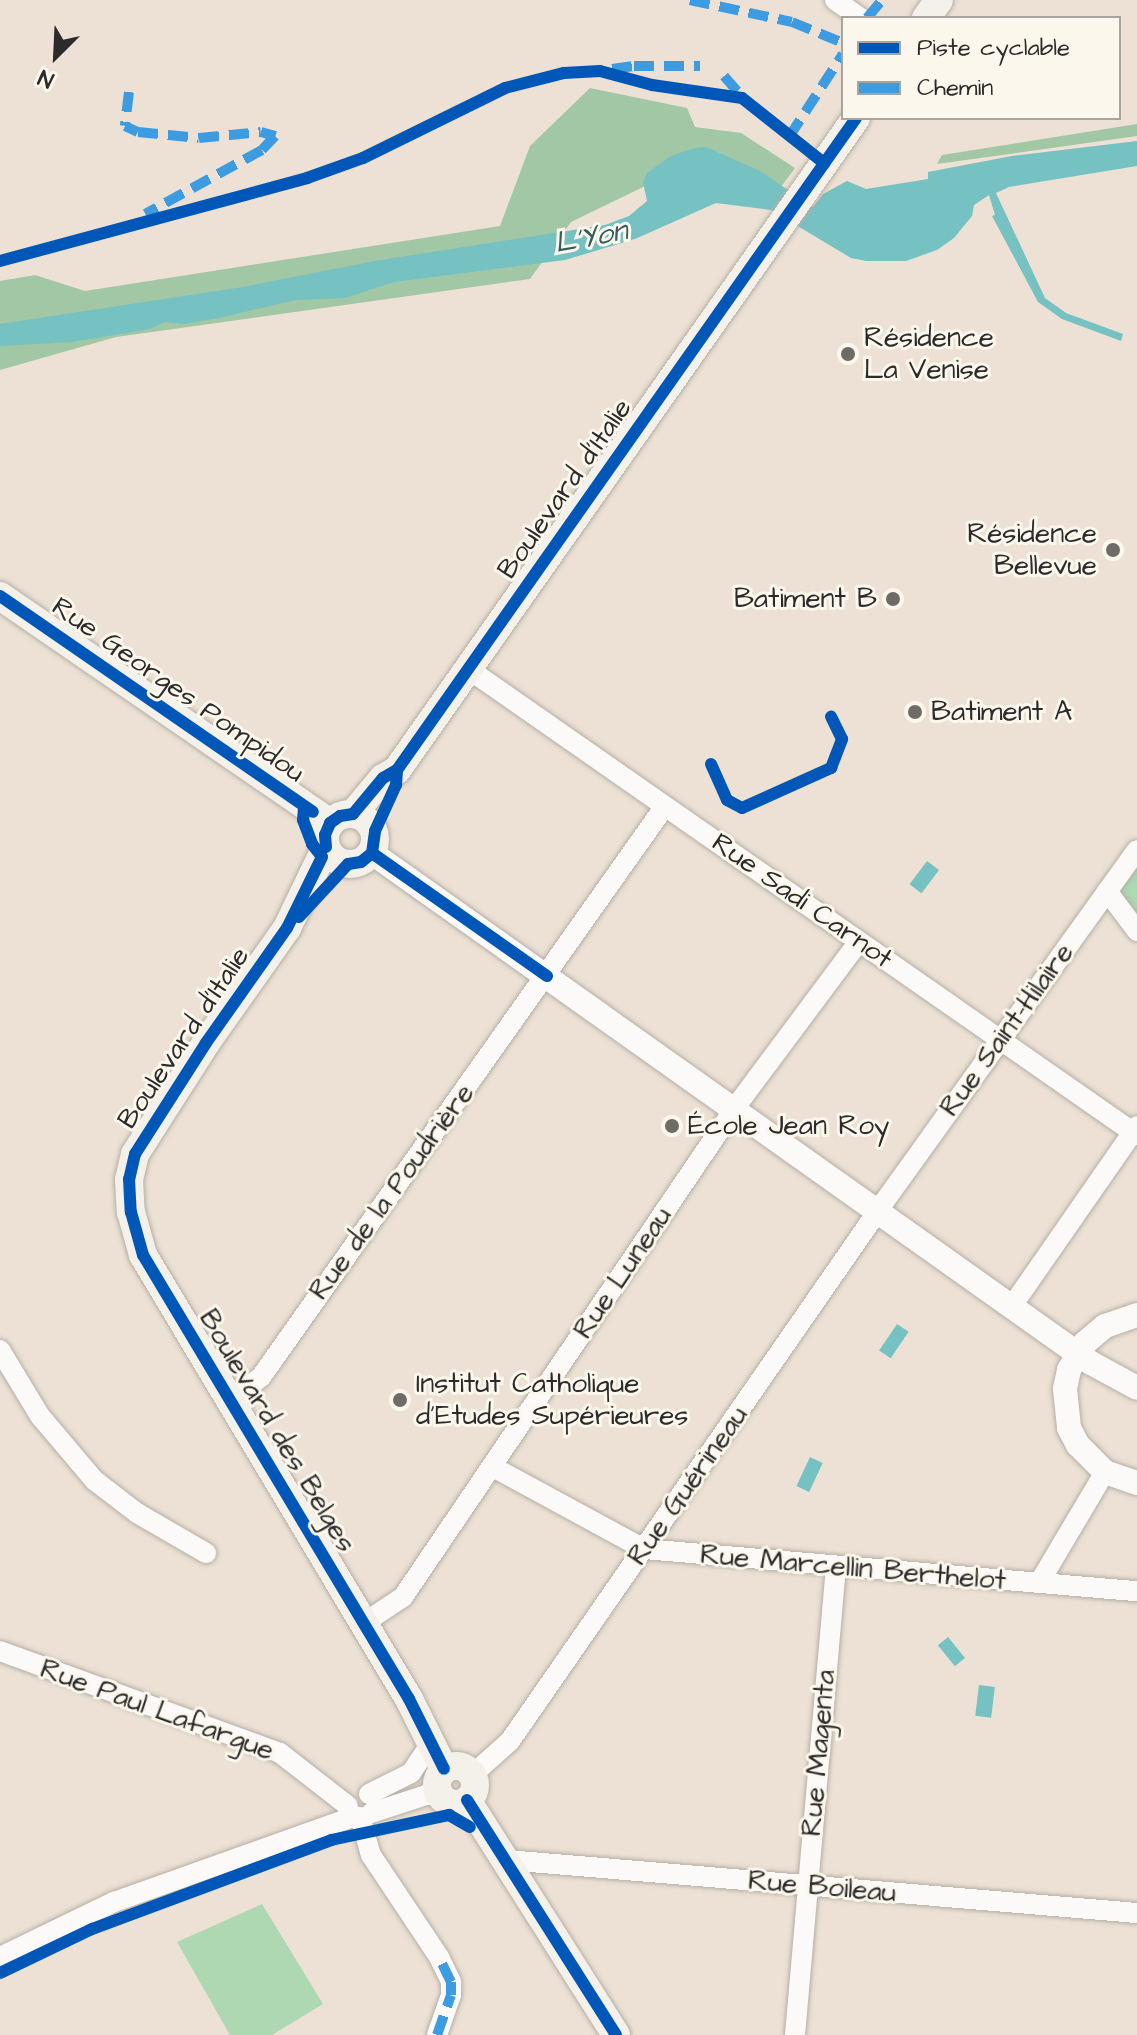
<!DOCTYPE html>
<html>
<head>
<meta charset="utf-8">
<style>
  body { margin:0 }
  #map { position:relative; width:1137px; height:2035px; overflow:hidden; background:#ece1d4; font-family:"Architects Daughter",sans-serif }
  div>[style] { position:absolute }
  .green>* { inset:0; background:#add8b1 }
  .forest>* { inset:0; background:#a1c7a5 }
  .water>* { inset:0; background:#76c1c2; transform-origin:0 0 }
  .roads { filter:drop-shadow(0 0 2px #b6aea6) drop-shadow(0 0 2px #b6aea6) }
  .minor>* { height:20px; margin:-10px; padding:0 10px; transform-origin:10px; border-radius:10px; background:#fcfaf9 }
  .tertiary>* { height:24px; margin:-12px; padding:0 12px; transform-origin:12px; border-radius:12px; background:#fcfaf9 }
  .secondary>* { height:28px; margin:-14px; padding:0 14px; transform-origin:14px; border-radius:14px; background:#f4f0ea }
  .secondary>.ring { margin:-14px; padding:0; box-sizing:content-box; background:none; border:28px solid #f4f0ea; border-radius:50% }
  .quiet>* { height:10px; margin-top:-5px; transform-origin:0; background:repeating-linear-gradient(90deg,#3d9ce1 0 20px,transparent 0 30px) }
  .cycleway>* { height:12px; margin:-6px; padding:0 6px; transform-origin:6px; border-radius:6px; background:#0057b8 }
  .dots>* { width:22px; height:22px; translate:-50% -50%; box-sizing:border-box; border:4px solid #fbf7ec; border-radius:50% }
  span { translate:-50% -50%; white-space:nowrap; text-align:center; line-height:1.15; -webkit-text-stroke:6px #fbf7ec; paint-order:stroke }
  .poi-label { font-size:28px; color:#2b2b2b }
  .left { translate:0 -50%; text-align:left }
  .right { translate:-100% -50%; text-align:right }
  .street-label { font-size:28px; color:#2b2b2b }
  .water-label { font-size:30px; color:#335b5d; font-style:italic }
  .legend { position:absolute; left:841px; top:16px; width:280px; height:104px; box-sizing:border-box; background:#fbf7ec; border:2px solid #a8a59f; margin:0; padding:10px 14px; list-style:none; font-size:24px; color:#2b2b2b }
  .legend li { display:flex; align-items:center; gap:16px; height:40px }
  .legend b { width:40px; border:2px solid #a8a59f }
  .north { position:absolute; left:16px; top:16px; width:80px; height:80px; -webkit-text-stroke:6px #fbf7ec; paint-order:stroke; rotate:204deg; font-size:22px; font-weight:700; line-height:32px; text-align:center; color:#2b2b2b }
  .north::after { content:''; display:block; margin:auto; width:28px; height:36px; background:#2b2b2b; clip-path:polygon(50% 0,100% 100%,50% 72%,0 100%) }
</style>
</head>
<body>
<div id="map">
  <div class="green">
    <div style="clip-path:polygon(1137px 865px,1137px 919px,1116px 894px)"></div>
    <div style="clip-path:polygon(262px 1904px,323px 2004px,272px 2035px,230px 2035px,177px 1942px)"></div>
  </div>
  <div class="forest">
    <div style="clip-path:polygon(590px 88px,687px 108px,695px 127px,741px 133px,795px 168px,778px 191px,672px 173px,571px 222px,530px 279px,116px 337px,0 370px,0 281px,35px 275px,85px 291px,500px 226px,530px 146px)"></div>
    <div style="clip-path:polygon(1137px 124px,1137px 136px,937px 164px,942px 155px)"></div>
  </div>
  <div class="water">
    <div style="clip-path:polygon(1137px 141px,1137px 166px,1009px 187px,996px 193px,1045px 298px,1066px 313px,1123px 334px,1121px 341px,1062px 319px,1038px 302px,992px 216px,995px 215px,989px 195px,974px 205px,972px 216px,954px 238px,937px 250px,906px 261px,866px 261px,851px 258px,771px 210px,716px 203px,635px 239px,565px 260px,394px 282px,345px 298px,295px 300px,219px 318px,184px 324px,164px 322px,150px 329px,72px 342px,0 346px,0 324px,243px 287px,375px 261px,605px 225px,629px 216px,647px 201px,643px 182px,647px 173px,671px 156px,694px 148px,706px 147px,760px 171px,813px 207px,823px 194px,847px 181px,866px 189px,928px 179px,928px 172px,1012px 156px)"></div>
    <div style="left:927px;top:861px;width:15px;height:29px;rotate:37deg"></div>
    <div style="left:897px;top:1324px;width:14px;height:32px;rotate:34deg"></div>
    <div style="left:810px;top:1457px;width:14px;height:32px;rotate:25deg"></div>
    <div style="left:948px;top:1637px;width:27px;height:13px;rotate:51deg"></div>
    <div style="left:979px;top:1685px;width:16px;height:31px;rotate:7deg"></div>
  </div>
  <div class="roads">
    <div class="minor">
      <div style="left:835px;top:0;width:32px;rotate:35deg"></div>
      <div style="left:467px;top:668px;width:817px;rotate:34.88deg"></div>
      <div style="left:1107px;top:891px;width:50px;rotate:53.1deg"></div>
      <div style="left:1012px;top:1306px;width:219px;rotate:-55.2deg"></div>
      <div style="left:0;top:1350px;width:77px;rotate:58.8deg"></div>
      <div style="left:40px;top:1416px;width:84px;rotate:49.8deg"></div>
      <div style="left:94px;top:1480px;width:54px;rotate:37.5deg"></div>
      <div style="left:137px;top:1513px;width:80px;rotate:30.1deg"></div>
      <div style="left:229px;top:1401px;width:40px;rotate:-37deg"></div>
      <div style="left:261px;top:1377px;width:699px;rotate:-54.72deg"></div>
      <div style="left:493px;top:1467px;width:172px;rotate:28.5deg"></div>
      <div style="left:644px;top:1549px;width:495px;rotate:4.9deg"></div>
      <div style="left:1039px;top:1583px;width:129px;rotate:-59.3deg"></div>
      <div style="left:364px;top:1623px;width:47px;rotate:-33.7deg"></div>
      <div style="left:403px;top:1597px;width:590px;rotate:-55.85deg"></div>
      <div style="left:734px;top:1109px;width:209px;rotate:-53.3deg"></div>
      <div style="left:0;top:1651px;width:298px;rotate:20deg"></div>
      <div style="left:280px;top:1753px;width:86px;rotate:37.9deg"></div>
      <div style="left:472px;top:1775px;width:51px;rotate:-41.8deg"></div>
      <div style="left:510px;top:1741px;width:656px;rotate:-55.24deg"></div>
      <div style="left:884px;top:1202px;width:433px;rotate:-54.3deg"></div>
      <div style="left:369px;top:1794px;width:47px;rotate:-26.6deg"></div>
      <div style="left:411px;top:1773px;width:36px;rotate:-56deg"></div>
      <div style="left:371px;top:1813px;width:58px;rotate:-18.1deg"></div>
      <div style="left:426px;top:1795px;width:13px"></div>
      <div style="left:360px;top:1817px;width:40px;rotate:74deg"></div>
      <div style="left:371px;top:1855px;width:123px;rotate:56.3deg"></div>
      <div style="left:439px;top:1957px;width:28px;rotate:64deg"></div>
      <div style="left:451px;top:1982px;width:13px;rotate:90deg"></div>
      <div style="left:451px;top:1995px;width:42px;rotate:109.3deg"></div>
      <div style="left:507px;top:1860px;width:632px;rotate:4.81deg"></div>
      <div style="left:0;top:1957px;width:127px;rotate:-25.8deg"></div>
      <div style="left:114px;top:1902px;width:256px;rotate:-19.6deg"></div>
      <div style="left:795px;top:2035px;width:470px;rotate:-85deg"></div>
    </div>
    <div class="tertiary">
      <div style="left:372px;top:853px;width:882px;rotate:35.35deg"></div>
      <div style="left:1091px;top:1363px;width:52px;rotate:28.5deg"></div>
      <div style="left:1137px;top:1315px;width:34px;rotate:161deg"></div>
      <div style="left:1105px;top:1326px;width:26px;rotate:140deg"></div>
      <div style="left:1085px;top:1343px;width:31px;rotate:121deg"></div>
      <div style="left:1069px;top:1370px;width:19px;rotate:102deg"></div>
      <div style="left:1065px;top:1389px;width:39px;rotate:84deg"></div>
      <div style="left:1069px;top:1428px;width:19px;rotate:62deg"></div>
      <div style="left:1078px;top:1445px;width:38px;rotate:45deg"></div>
      <div style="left:1105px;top:1472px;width:34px;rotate:19deg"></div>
    </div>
    <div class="secondary">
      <div style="left:926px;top:18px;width:22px;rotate:-54deg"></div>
      <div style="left:0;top:596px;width:401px;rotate:34.5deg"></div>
      <div class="ring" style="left:325px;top:814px;width:22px;height:22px"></div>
      <div style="left:353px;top:814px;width:47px;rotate:-50.2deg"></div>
      <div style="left:383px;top:778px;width:16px;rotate:-30deg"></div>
      <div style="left:397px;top:770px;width:797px;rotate:-54.85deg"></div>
      <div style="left:326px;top:847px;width:90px;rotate:115.7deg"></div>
      <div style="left:287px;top:928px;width:141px;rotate:125.2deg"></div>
      <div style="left:206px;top:1043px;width:132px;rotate:122.6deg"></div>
      <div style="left:135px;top:1154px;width:26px;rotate:103deg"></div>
      <div style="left:129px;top:1179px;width:33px;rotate:87deg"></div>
      <div style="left:131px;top:1212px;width:45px;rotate:74.4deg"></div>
      <div style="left:143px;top:1255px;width:518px;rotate:59.07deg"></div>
      <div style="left:409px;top:1699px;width:78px;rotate:63.4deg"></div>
      <div class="ring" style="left:437px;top:1766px;width:10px;height:10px"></div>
      <div style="left:467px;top:1800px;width:278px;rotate:57.6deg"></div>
    </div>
  </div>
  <div class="quiet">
    <div style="left:690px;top:0;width:104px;rotate:12.2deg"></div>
    <div style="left:792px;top:22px;width:55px;rotate:22.4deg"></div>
    <div style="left:867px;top:18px;width:23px;rotate:-50deg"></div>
    <div style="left:612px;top:69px;width:22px;rotate:-8deg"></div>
    <div style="left:634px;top:66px;width:66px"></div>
    <div style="left:724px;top:76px;width:28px;rotate:49deg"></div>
    <div style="left:129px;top:92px;width:34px;rotate:97deg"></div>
    <div style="left:125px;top:126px;width:14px;rotate:25deg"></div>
    <div style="left:138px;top:132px;width:61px;rotate:5.6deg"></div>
    <div style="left:199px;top:138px;width:62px;rotate:-5.5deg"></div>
    <div style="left:261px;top:132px;width:15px;rotate:16deg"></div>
    <div style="left:275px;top:136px;width:19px;rotate:133deg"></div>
    <div style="left:262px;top:150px;width:133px;rotate:151.3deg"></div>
    <div style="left:789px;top:137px;width:99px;rotate:-57deg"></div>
    <div style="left:437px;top:2035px;width:42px;rotate:-70.7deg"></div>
    <div style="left:451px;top:1995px;width:13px;rotate:-90deg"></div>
    <div style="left:451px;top:1982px;width:28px;rotate:-116deg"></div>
  </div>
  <div class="cycleway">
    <div style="left:0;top:261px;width:318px;rotate:-15.1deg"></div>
    <div style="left:307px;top:178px;width:59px;rotate:-19.7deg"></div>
    <div style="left:363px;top:158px;width:158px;rotate:-26.2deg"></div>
    <div style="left:505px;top:88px;width:61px;rotate:-14.3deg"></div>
    <div style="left:564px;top:73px;width:36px;rotate:-3deg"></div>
    <div style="left:600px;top:71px;width:54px;rotate:15.1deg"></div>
    <div style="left:652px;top:85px;width:91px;rotate:8.2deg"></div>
    <div style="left:742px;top:98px;width:105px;rotate:38.4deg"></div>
    <div style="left:0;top:596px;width:380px;rotate:34.6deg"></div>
    <div style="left:711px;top:764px;width:39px;rotate:66deg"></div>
    <div style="left:727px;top:800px;width:17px;rotate:28deg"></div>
    <div style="left:742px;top:808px;width:98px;rotate:-24.2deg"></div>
    <div style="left:831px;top:768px;width:31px;rotate:-69deg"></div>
    <div style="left:842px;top:739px;width:25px;rotate:-116deg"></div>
    <div style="left:304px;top:807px;width:13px;rotate:94deg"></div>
    <div style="left:303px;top:820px;width:26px;rotate:69deg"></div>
    <div style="left:312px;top:844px;width:16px;rotate:52deg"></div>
    <div style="left:322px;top:857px;width:79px;rotate:116.2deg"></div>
    <div style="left:287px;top:928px;width:141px;rotate:125.2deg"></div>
    <div style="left:206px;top:1043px;width:132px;rotate:122.6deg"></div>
    <div style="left:135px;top:1154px;width:26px;rotate:103deg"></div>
    <div style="left:129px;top:1179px;width:33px;rotate:87deg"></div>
    <div style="left:131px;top:1212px;width:45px;rotate:74.4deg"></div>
    <div style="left:143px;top:1255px;width:518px;rotate:59.07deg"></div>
    <div style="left:409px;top:1699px;width:78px;rotate:63.4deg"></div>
    <div style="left:326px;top:847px;width:12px;rotate:-95deg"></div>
    <div style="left:325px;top:835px;width:13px;rotate:-67deg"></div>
    <div style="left:330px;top:823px;width:12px;rotate:-35deg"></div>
    <div style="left:340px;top:816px;width:13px;rotate:-9deg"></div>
    <div style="left:353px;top:814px;width:47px;rotate:-50.2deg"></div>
    <div style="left:383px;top:778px;width:16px;rotate:-30deg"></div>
    <div style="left:397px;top:770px;width:797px;rotate:-54.85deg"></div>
    <div style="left:372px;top:853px;width:214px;rotate:35.1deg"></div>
    <div style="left:299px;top:917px;width:72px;rotate:-47.2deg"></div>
    <div style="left:348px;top:864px;width:13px;rotate:-9deg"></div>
    <div style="left:361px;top:862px;width:14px;rotate:-39deg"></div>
    <div style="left:372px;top:853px;width:22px;rotate:-82deg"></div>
    <div style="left:375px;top:831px;width:51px;rotate:-65.5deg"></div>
    <div style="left:396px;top:785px;width:15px;rotate:-86deg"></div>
    <div style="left:467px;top:1800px;width:278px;rotate:57.6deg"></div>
    <div style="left:0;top:1973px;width:102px;rotate:-25.6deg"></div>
    <div style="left:92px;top:1929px;width:255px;rotate:-20.4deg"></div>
    <div style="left:331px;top:1840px;width:121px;rotate:-12deg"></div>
    <div style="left:449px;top:1815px;width:24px;rotate:30deg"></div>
  </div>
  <div class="dots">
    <div style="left:848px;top:354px;background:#6f6b66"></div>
    <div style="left:1113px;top:550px;background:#6f6b66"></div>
    <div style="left:893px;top:599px;background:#6f6b66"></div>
    <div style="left:915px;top:712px;background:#6f6b66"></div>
    <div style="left:672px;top:1126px;background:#6f6b66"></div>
    <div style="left:400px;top:1400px;background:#6f6b66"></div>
  </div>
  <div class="poi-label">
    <span class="left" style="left:864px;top:354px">Résidence<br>La Venise</span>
    <span class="right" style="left:1097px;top:550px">Résidence<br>Bellevue</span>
    <span class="right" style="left:877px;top:599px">Batiment B</span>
    <span class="left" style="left:931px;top:712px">Batiment A</span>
    <span class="left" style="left:688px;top:1126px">École Jean Roy</span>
    <span class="left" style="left:416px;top:1400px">Institut Catholique<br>d'Etudes Supérieures</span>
  </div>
  <div class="street-label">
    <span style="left:565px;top:489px;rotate:-55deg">Boulevard d'Italie</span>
    <span style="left:178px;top:690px;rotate:35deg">Rue Georges Pompidou</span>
    <span style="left:802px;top:901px;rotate:35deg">Rue Sadi Carnot</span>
    <span style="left:1007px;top:1030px;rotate:-54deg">Rue Saint-Hilaire</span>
    <span style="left:184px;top:1038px;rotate:-56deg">Boulevard d'Italie</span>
    <span style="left:392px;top:1192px;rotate:-54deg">Rue de la Poudrière</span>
    <span style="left:623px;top:1273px;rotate:-56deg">Rue Luneau</span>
    <span style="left:277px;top:1431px;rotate:59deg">Boulevard des Belges</span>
    <span style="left:688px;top:1486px;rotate:-55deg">Rue Guérineau</span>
    <span style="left:853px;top:1568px;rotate:5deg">Rue Marcellin Berthelot</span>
    <span style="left:157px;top:1710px;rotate:20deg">Rue Paul Lafargue</span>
    <span style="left:819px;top:1753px;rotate:-85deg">Rue Magenta</span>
    <span style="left:822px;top:1887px;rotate:5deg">Rue Boileau</span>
  </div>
  <div class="water-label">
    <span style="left:591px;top:237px;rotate:-11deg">L'Yon</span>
  </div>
  <ul class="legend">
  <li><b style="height:10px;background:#0057b8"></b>Piste cyclable</li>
  <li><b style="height:10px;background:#3d9ce1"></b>Chemin</li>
  </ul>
  <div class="north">N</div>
</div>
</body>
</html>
